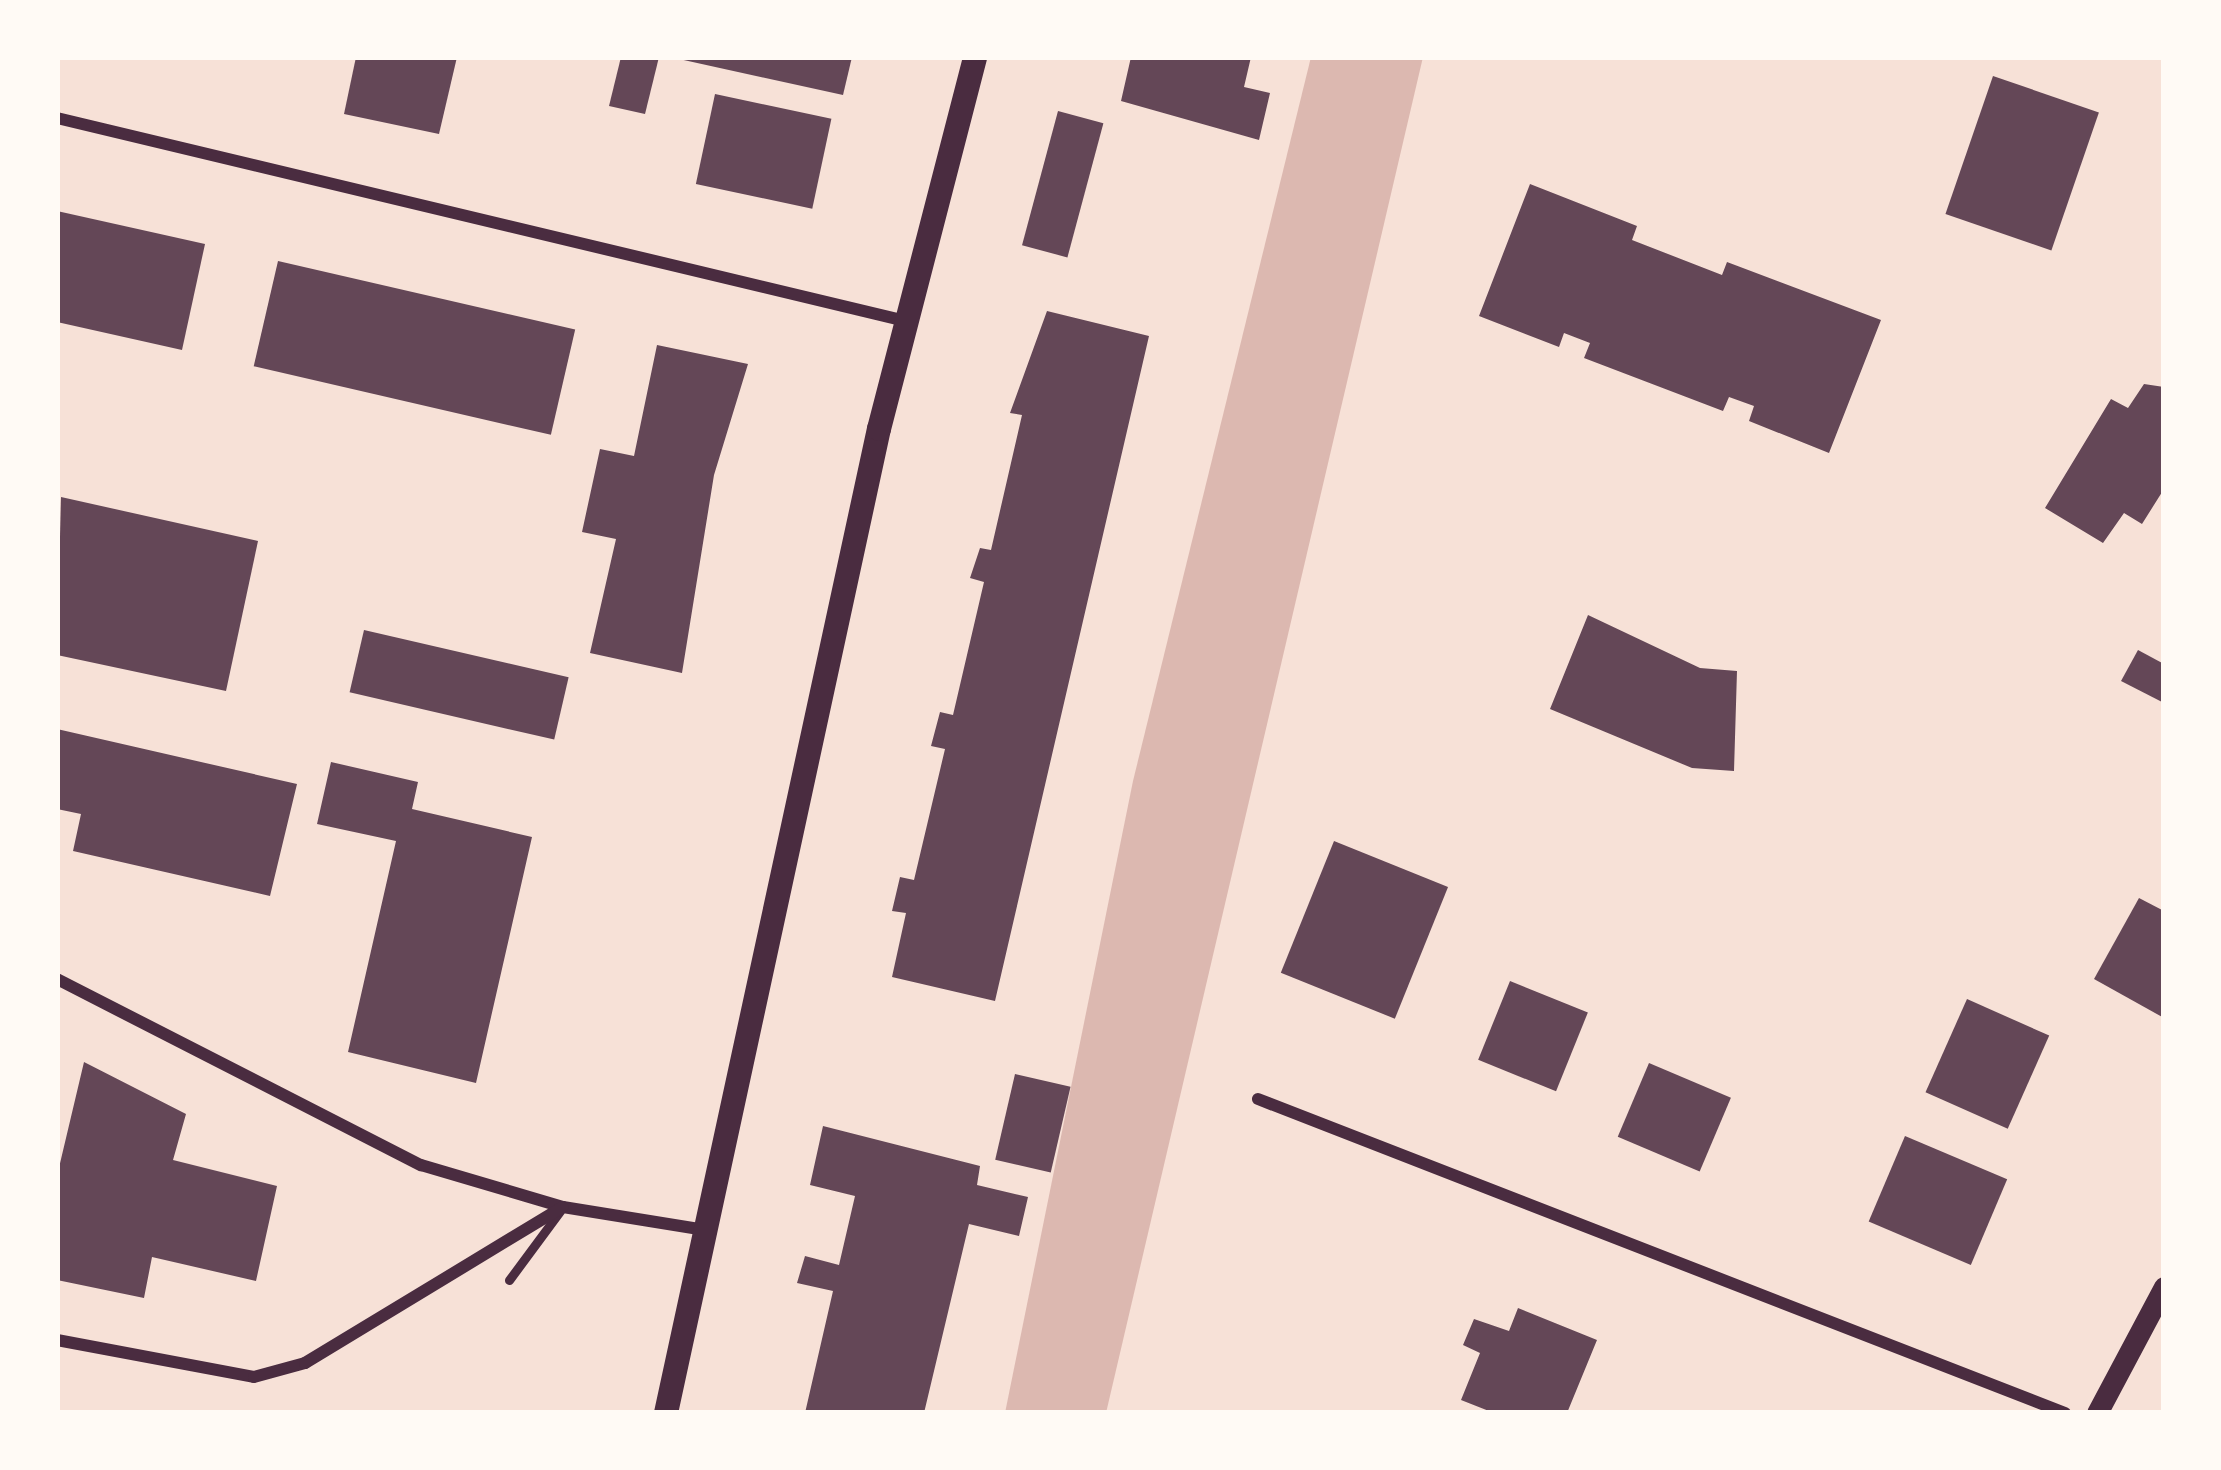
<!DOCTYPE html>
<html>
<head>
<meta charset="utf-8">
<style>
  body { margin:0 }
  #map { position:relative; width:2221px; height:1470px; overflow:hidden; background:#f7e1d7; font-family:"Archivo Narrow",sans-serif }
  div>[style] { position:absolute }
  .water>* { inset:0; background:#dcb8b0 }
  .building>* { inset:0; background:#644757; transform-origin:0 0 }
  .service>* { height:9px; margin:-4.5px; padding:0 4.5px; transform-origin:4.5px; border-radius:4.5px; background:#4a2c40 }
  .minor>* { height:12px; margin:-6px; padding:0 6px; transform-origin:6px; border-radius:6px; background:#4a2c40 }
  .tertiary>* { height:21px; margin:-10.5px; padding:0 10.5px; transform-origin:10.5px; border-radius:10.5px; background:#4a2c40 }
  .secondary>* { height:24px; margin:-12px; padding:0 12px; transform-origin:12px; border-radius:12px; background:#4a2c40 }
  span { translate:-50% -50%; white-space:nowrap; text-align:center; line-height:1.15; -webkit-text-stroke:12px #fffaf5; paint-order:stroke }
  .frame { position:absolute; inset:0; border:60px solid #fffaf5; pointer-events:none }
</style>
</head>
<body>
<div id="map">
  <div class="water">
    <div style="clip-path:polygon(1311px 57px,1423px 57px,1106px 1413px,1005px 1413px,1133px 781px)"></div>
  </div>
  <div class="building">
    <div style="clip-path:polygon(356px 57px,457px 57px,439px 134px,344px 114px)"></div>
    <div style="clip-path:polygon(621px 57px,659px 57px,645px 114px,609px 106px)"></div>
    <div style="clip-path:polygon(670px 57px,852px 57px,843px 95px)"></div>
    <div style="clip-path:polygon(1131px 57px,1251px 57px,1244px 87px,1270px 93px,1259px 140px,1121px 101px)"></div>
    <div style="left:1993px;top:76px;width:112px;height:146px;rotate:19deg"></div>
    <div style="left:715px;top:94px;width:119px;height:92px;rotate:12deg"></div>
    <div style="left:1058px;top:111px;width:47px;height:139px;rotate:15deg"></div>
    <div style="clip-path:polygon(1530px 184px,1637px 226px,1632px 240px,1722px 275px,1727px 262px,1881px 320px,1829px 453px,1749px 421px,1754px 406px,1729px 397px,1723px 411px,1584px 358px,1590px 343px,1564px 333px,1559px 347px,1479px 316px)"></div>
    <div style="clip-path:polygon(57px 211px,205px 244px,182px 350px,57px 322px)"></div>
    <div style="left:278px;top:261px;width:305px;height:108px;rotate:13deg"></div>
    <div style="clip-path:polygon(1047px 311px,1149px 336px,995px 1001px,892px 977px,906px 913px,892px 911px,900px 877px,914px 880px,945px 749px,931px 746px,940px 712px,953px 715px,984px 582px,970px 578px,980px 548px,991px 550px,1022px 415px,1010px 413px)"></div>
    <div style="clip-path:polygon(657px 345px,748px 364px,714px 475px,682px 673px,590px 653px,616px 539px,582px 532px,600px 449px,634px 456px)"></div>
    <div style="clip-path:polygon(2144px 384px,2164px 387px,2164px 489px,2142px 524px,2124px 513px,2103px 543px,2045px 508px,2111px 399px,2128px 408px)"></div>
    <div style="clip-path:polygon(61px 497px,258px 541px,226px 691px,57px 655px)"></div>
    <div style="clip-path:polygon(1588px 615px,1700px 668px,1737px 671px,1734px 771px,1692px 768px,1550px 709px)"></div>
    <div style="left:364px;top:630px;width:210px;height:64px;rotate:13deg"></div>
    <div style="clip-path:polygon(2138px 650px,2164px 664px,2164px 703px,2121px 681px)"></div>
    <div style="clip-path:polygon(57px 729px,297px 784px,270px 896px,73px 851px,81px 814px,57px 809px)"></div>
    <div style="clip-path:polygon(331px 762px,418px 782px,412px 809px,532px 837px,476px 1083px,348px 1052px,396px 841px,317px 824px)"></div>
    <div style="left:1334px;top:841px;width:123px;height:142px;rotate:22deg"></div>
    <div style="clip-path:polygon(2139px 898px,2164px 911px,2164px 1018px,2094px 979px)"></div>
    <div style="left:1510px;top:981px;width:84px;height:85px;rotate:22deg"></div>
    <div style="left:1967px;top:999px;width:90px;height:102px;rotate:24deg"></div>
    <div style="clip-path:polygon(84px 1062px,186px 1114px,173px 1160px,277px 1186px,256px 1281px,152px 1257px,144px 1298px,57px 1280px,57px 1176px)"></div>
    <div style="left:1649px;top:1063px;width:89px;height:80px;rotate:23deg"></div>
    <div style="left:1015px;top:1074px;width:57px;height:88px;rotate:13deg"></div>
    <div style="clip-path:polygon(823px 1126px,980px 1166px,977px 1185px,1028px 1197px,1019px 1236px,969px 1224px,924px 1413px,805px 1413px,833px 1291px,797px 1283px,805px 1256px,839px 1265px,855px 1196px,810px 1185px)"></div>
    <div style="left:1905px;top:1136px;width:111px;height:93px;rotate:23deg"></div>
    <div style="clip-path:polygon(1518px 1308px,1597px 1340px,1567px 1413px,1494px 1413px,1461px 1400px,1480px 1353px,1463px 1345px,1474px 1319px,1509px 1331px)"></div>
  </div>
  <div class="service">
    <div style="left:509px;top:1280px;width:86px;rotate:-53.5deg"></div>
  </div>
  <div class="minor">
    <div style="left:57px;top:118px;width:873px;rotate:13.45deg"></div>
    <div style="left:57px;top:979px;width:409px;rotate:27.1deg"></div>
    <div style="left:421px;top:1165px;width:148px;rotate:16.5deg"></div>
    <div style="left:563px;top:1207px;width:144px;rotate:9.2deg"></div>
    <div style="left:1258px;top:1099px;width:866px;rotate:21.26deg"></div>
    <div style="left:57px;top:1340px;width:200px;rotate:10.6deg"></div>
    <div style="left:254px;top:1377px;width:53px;rotate:-15.4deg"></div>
    <div style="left:305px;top:1363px;width:301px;rotate:-31.2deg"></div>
  </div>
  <div class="tertiary">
    <div style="left:2097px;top:1413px;width:143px;rotate:-62deg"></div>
  </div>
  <div class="secondary">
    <div style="left:666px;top:1413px;width:1007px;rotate:-77.79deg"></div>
    <div style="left:879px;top:429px;width:384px;rotate:-75.5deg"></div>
  </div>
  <div class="frame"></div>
</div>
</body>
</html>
